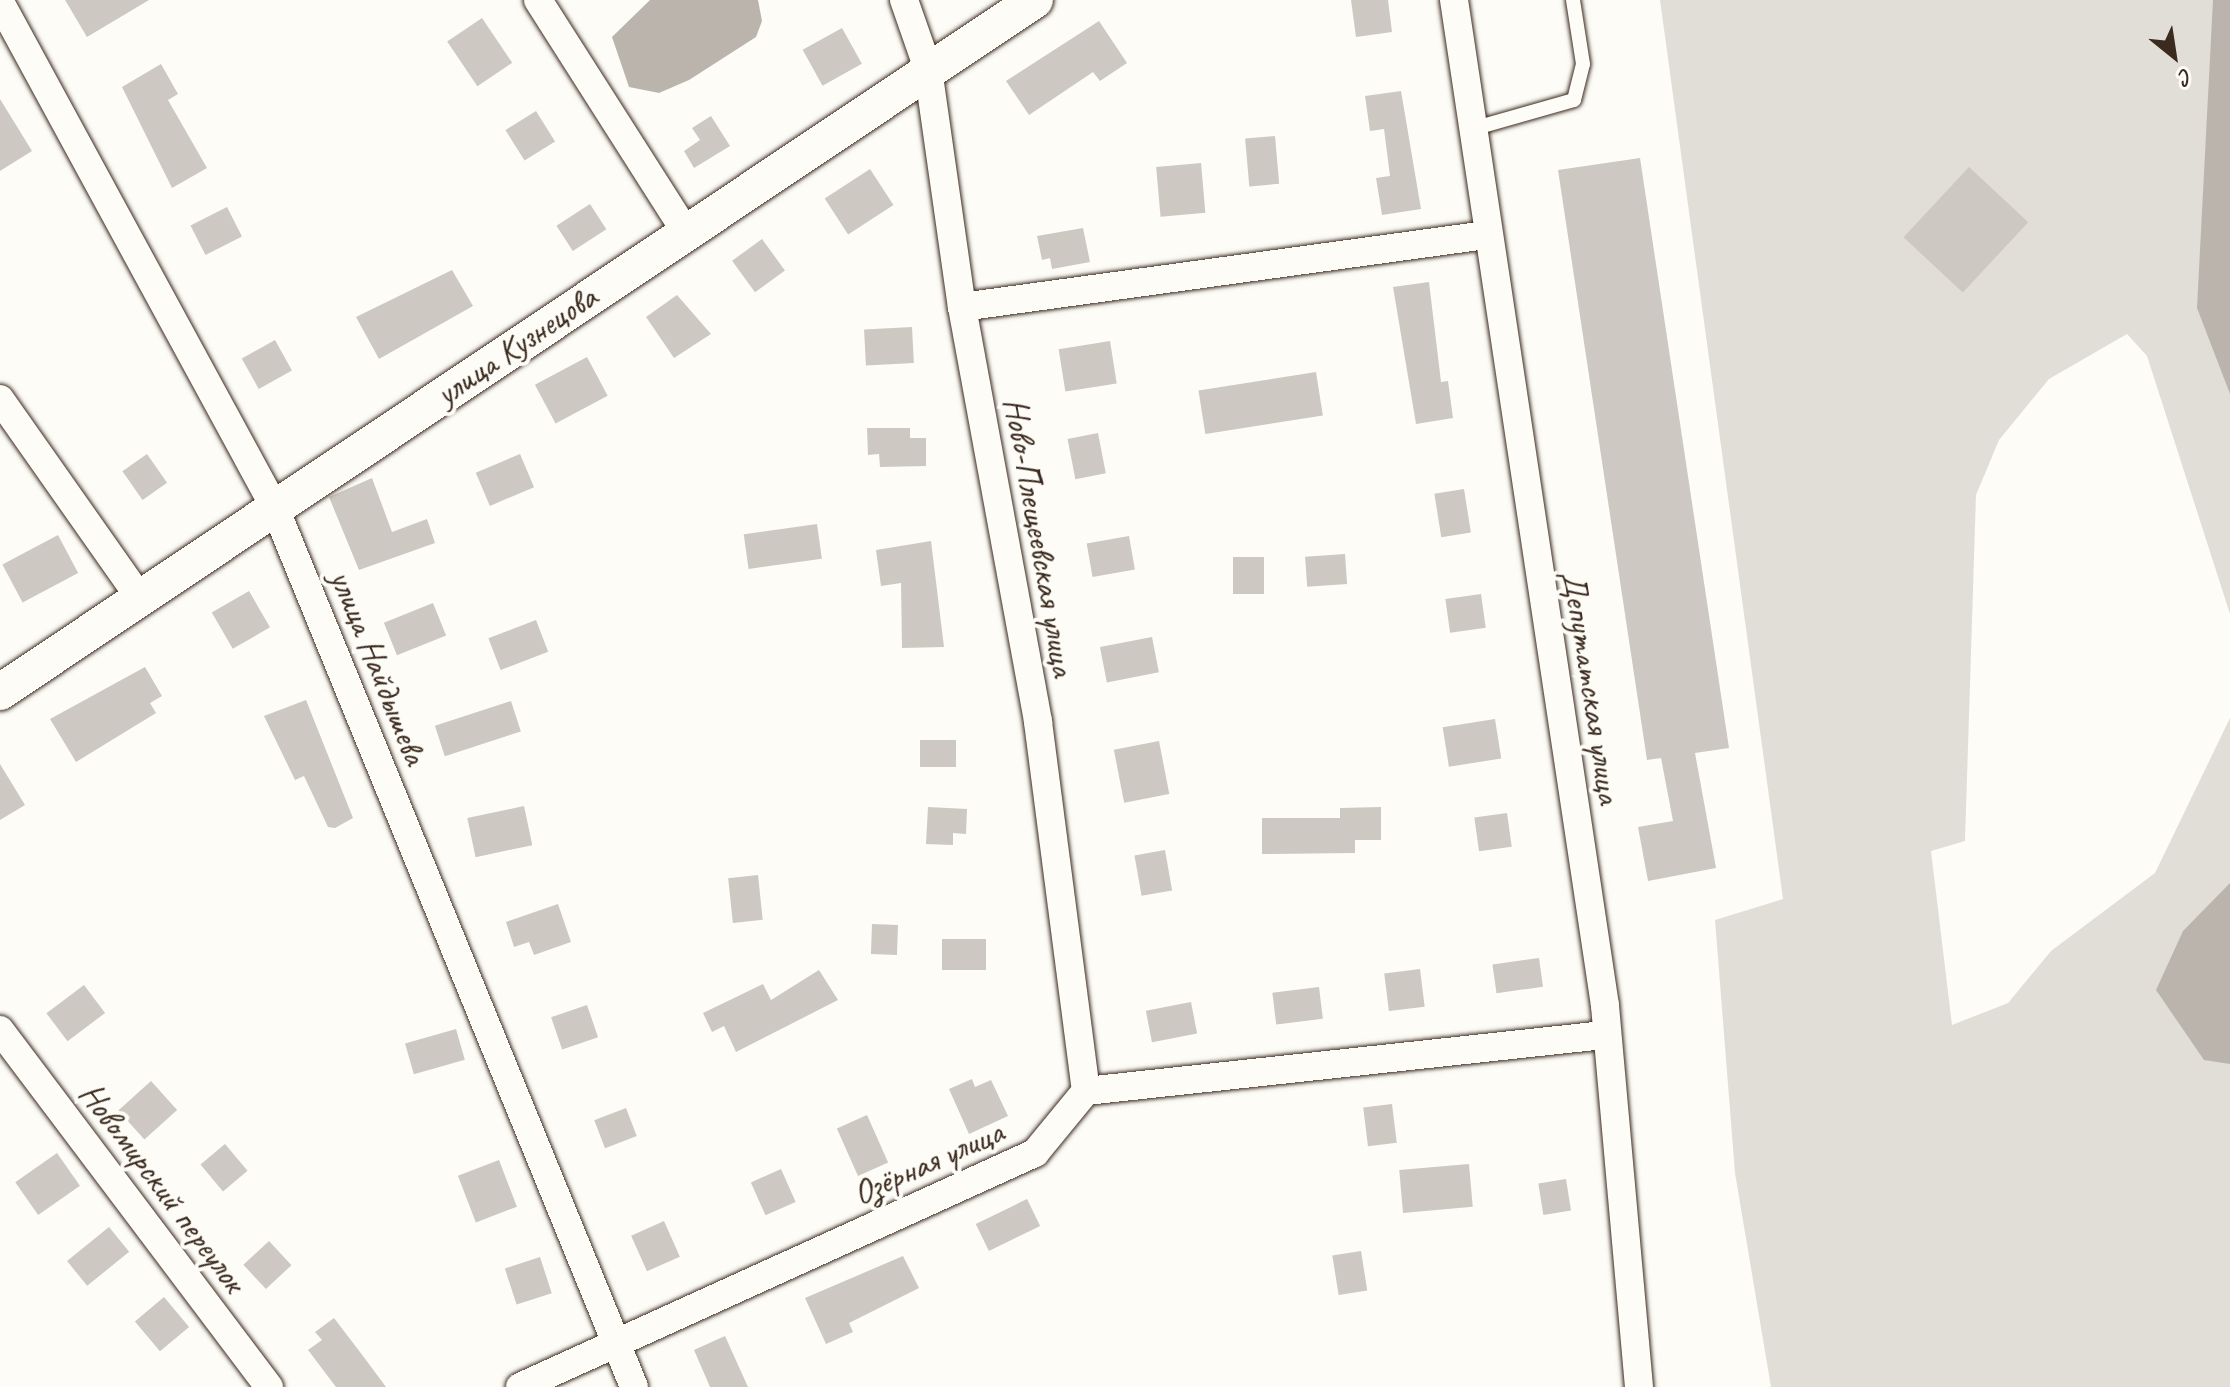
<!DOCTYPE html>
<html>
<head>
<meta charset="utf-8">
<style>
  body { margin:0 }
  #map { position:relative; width:2230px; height:1387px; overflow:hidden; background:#fdfcf7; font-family:Caveat,sans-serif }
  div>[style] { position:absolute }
  .green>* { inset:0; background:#e1ded7 }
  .water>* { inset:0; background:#bbb4ad }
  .building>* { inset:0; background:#cdc8c2; transform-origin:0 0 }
  .roads { filter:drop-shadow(0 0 2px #3b2a1e) drop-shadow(0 0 2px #3b2a1e) }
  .service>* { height:14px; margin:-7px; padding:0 7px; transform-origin:7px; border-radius:7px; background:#fdfcf7 }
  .minor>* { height:28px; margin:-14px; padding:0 14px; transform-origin:14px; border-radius:14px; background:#fdfcf7 }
  .tertiary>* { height:36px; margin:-18px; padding:0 18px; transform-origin:18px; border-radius:18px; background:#fdfcf7 }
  span { translate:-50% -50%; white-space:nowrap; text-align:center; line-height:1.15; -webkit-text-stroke:8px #fdfcf7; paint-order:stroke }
  .street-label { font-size:34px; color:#3b2a1e }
  .north { position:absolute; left:2134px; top:16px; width:80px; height:80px; -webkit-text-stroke:6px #fdfcf7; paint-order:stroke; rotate:150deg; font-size:22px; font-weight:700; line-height:32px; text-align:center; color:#3b2a1e }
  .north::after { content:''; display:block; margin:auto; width:28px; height:36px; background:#3b2a1e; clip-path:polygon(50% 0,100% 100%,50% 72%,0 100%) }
</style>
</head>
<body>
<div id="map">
  <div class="green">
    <div style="clip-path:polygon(1660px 0,2230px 0,2230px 614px,2147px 356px,2127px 334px,2049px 379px,1999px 440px,1976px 495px,1965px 841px,1931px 851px,1952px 1025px,2008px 1003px,2051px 951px,2155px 873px,2230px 718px,2230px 1387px,1771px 1387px,1735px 1173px,1715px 920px,1783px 899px)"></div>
  </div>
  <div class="water">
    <div style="clip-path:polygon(650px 0,758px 0,762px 21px,756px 37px,689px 80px,659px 93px,629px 87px,612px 37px)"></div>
    <div style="clip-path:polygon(2213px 0,2230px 0,2230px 394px,2197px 308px)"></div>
    <div style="clip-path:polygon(2230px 883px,2230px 1064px,2204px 1060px,2156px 990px,2183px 931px)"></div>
  </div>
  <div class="building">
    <div style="clip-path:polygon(65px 0,149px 0,87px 37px)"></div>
    <div style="clip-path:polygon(1351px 0,1388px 0,1392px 32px,1356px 37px)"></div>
    <div style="left:482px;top:18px;width:54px;height:42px;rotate:56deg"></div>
    <div style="clip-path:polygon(1099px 21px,1127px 63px,1100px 81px,1093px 72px,1029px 115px,1006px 81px)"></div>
    <div style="left:842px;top:28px;width:41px;height:45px;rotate:61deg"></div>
    <div style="clip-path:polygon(161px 64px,178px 94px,168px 100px,207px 168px,172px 188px,122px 87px)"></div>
    <div style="clip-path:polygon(1401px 91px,1421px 209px,1382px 215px,1376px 178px,1390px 176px,1384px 129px,1370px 131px,1365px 96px)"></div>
    <div style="clip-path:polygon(0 99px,32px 151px,0 171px)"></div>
    <div style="left:536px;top:111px;width:36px;height:36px;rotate:58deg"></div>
    <div style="clip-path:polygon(711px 116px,730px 146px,694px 168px,684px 151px,700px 140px,692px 128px)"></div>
    <div style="left:1275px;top:136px;width:48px;height:30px;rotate:85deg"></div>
    <div style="clip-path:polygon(1640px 158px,1729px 748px,1695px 753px,1716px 868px,1648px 881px,1638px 827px,1673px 821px,1661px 758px,1647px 760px,1558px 170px)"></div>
    <div style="left:1201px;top:163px;width:50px;height:45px;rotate:85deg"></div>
    <div style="left:1969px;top:167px;width:81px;height:96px;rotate:43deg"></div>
    <div style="left:870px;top:169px;width:43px;height:54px;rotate:57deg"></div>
    <div style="left:590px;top:204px;width:30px;height:40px;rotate:57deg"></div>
    <div style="left:227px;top:207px;width:33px;height:41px;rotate:63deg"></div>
    <div style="clip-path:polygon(1083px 228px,1090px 262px,1052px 269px,1050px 258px,1042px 260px,1037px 236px)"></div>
    <div style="left:762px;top:239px;width:39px;height:37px;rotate:54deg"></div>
    <div style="clip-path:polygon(452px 270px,473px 306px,379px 359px,356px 317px)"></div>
    <div style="clip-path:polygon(1429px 282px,1441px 382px,1448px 381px,1453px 418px,1416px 424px,1393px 287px)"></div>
    <div style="clip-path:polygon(677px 295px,711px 334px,674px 358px,646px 317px)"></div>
    <div style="left:912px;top:327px;width:36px;height:48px;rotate:87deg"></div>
    <div style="left:275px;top:340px;width:35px;height:38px;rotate:61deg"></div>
    <div style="left:1110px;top:341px;width:43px;height:52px;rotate:81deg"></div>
    <div style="left:587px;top:357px;width:44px;height:59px;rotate:62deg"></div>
    <div style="left:1316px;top:372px;width:44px;height:119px;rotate:81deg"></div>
    <div style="clip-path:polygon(867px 428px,910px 428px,910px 438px,926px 438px,926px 466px,880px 467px,879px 454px,868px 455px)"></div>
    <div style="left:1098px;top:433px;width:41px;height:31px;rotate:79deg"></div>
    <div style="left:147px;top:454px;width:35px;height:30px;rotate:55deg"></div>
    <div style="left:520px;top:454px;width:36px;height:48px;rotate:67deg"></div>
    <div style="clip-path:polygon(372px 478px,392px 532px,427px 519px,435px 543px,359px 570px,329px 497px)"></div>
    <div style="left:1464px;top:489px;width:44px;height:30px;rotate:81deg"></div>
    <div style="left:817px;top:524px;width:35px;height:74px;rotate:82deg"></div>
    <div style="left:58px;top:535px;width:43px;height:63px;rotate:62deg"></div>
    <div style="left:1129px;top:536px;width:34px;height:43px;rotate:80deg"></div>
    <div style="clip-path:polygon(931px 541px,944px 647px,902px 648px,901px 583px,881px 586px,876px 550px)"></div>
    <div style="left:1345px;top:554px;width:30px;height:40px;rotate:86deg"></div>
    <div style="left:1264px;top:557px;width:37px;height:31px;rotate:90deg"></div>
    <div style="left:249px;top:591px;width:42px;height:43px;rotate:60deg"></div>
    <div style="left:1481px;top:594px;width:34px;height:36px;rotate:82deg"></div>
    <div style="left:433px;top:603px;width:35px;height:53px;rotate:68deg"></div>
    <div style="left:536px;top:620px;width:34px;height:51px;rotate:69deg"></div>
    <div style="left:1152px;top:637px;width:36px;height:53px;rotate:79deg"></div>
    <div style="clip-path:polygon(145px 667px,162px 696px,150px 703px,156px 713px,76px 762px,50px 719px)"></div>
    <div style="clip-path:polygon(306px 700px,353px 818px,335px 828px,328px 827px,304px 776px,295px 780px,264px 716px)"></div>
    <div style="left:511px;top:701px;width:32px;height:80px;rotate:72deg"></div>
    <div style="left:1495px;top:719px;width:40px;height:53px;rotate:81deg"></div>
    <div style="left:920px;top:740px;width:36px;height:27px"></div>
    <div style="left:1159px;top:741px;width:54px;height:46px;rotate:79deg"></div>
    <div style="clip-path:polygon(0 764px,25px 805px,0 820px)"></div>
    <div style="left:524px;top:806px;width:40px;height:58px;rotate:78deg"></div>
    <div style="clip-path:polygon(928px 807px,967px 809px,966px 834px,953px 833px,953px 845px,926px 844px)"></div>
    <div style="clip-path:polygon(1381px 807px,1381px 840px,1355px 840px,1355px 853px,1262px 854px,1262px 818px,1340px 818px,1340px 808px)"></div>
    <div style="left:1507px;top:813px;width:34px;height:33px;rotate:82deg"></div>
    <div style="left:1165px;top:850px;width:41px;height:31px;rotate:80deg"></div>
    <div style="left:758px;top:875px;width:45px;height:30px;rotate:84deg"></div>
    <div style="clip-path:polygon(558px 904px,571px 942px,534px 955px,529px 942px,514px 947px,506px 922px)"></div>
    <div style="left:872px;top:924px;width:26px;height:30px;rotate:2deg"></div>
    <div style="left:986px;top:939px;width:31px;height:44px;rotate:90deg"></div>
    <div style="left:1539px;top:958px;width:29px;height:47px;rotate:82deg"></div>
    <div style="left:1420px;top:969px;width:38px;height:36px;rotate:83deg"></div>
    <div style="clip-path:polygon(819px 970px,838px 1000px,736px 1052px,724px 1026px,712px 1032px,703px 1013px,763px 984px,771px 1000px)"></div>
    <div style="left:84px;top:985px;width:35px;height:47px;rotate:53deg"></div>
    <div style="left:1319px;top:987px;width:32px;height:47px;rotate:83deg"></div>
    <div style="left:1191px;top:1002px;width:32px;height:46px;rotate:79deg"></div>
    <div style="left:587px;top:1005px;width:34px;height:38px;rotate:71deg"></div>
    <div style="left:456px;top:1029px;width:32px;height:53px;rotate:74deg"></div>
    <div style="clip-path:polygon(972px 1079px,975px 1087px,991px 1080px,1008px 1116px,969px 1134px,949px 1089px)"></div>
    <div style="left:151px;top:1081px;width:39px;height:44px;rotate:48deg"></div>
    <div style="left:1392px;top:1104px;width:39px;height:29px;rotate:83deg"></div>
    <div style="left:626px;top:1108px;width:30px;height:34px;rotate:69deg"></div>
    <div style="left:867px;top:1115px;width:52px;height:33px;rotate:66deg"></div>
    <div style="left:225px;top:1144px;width:35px;height:32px;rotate:50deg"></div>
    <div style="left:57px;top:1153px;width:40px;height:51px;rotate:55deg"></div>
    <div style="left:499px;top:1160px;width:50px;height:44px;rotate:69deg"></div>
    <div style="left:1469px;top:1164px;width:43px;height:70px;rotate:85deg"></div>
    <div style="left:781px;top:1169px;width:36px;height:33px;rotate:66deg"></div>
    <div style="left:1566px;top:1179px;width:32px;height:28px;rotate:81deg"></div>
    <div style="left:1027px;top:1199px;width:30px;height:57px;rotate:64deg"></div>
    <div style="left:664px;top:1221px;width:39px;height:36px;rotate:66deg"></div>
    <div style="left:109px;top:1227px;width:32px;height:54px;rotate:51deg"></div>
    <div style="left:269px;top:1241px;width:33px;height:35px;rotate:47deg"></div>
    <div style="left:1361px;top:1251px;width:40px;height:29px;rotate:81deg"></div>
    <div style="clip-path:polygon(903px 1256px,919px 1288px,849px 1323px,853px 1332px,826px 1344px,805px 1298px)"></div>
    <div style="left:540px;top:1257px;width:38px;height:37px;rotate:72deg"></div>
    <div style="left:164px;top:1297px;width:39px;height:38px;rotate:50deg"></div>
    <div style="clip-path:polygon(334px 1318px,363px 1356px,386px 1387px,336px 1387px,308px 1350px,322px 1340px,315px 1332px)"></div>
    <div style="clip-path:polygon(725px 1336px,748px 1387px,710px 1387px,694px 1350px)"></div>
  </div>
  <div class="roads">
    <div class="service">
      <div style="left:1472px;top:129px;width:106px;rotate:-15.9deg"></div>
      <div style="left:1574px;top:100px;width:37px;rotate:-76deg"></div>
      <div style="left:1583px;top:64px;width:65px;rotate:-98.9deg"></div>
    </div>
    <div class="minor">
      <div style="left:538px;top:0;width:274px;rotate:57.5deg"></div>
      <div style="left:904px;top:0;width:73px;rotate:70.8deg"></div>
      <div style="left:928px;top:69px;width:240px;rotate:81.9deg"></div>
      <div style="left:962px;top:307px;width:422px;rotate:79.6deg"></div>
      <div style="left:1038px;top:722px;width:372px;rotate:82.6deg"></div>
      <div style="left:1454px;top:0;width:1017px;rotate:81.46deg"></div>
      <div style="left:1605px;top:1006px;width:383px;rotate:84.9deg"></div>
      <div style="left:0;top:2px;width:576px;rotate:61.48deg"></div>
      <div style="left:275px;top:508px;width:949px;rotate:67.78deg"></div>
      <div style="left:962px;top:307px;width:529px;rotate:-7.82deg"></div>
      <div style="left:0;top:399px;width:243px;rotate:54.9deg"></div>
      <div style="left:0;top:1030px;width:447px;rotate:53deg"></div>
      <div style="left:520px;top:1387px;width:566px;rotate:-24.44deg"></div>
      <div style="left:1035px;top:1153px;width:80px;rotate:-50.6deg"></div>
      <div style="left:1086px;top:1091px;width:521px;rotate:-6.17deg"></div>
    </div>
    <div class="tertiary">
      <div style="left:0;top:692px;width:1245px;rotate:-33.77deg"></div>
    </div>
  </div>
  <div class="street-label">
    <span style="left:516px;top:345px;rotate:-34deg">улица Кузнецова</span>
    <span style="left:1040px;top:537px;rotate:80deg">Ново-Плещеевская улица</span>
    <span style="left:379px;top:667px;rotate:68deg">улица Найдышева</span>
    <span style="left:1592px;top:687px;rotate:81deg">Депутатская улица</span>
    <span style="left:928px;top:1162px;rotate:-24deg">Озёрная улица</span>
    <span style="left:163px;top:1187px;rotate:53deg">Новомирский переулок</span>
  </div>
  <div class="north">С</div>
</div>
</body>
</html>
